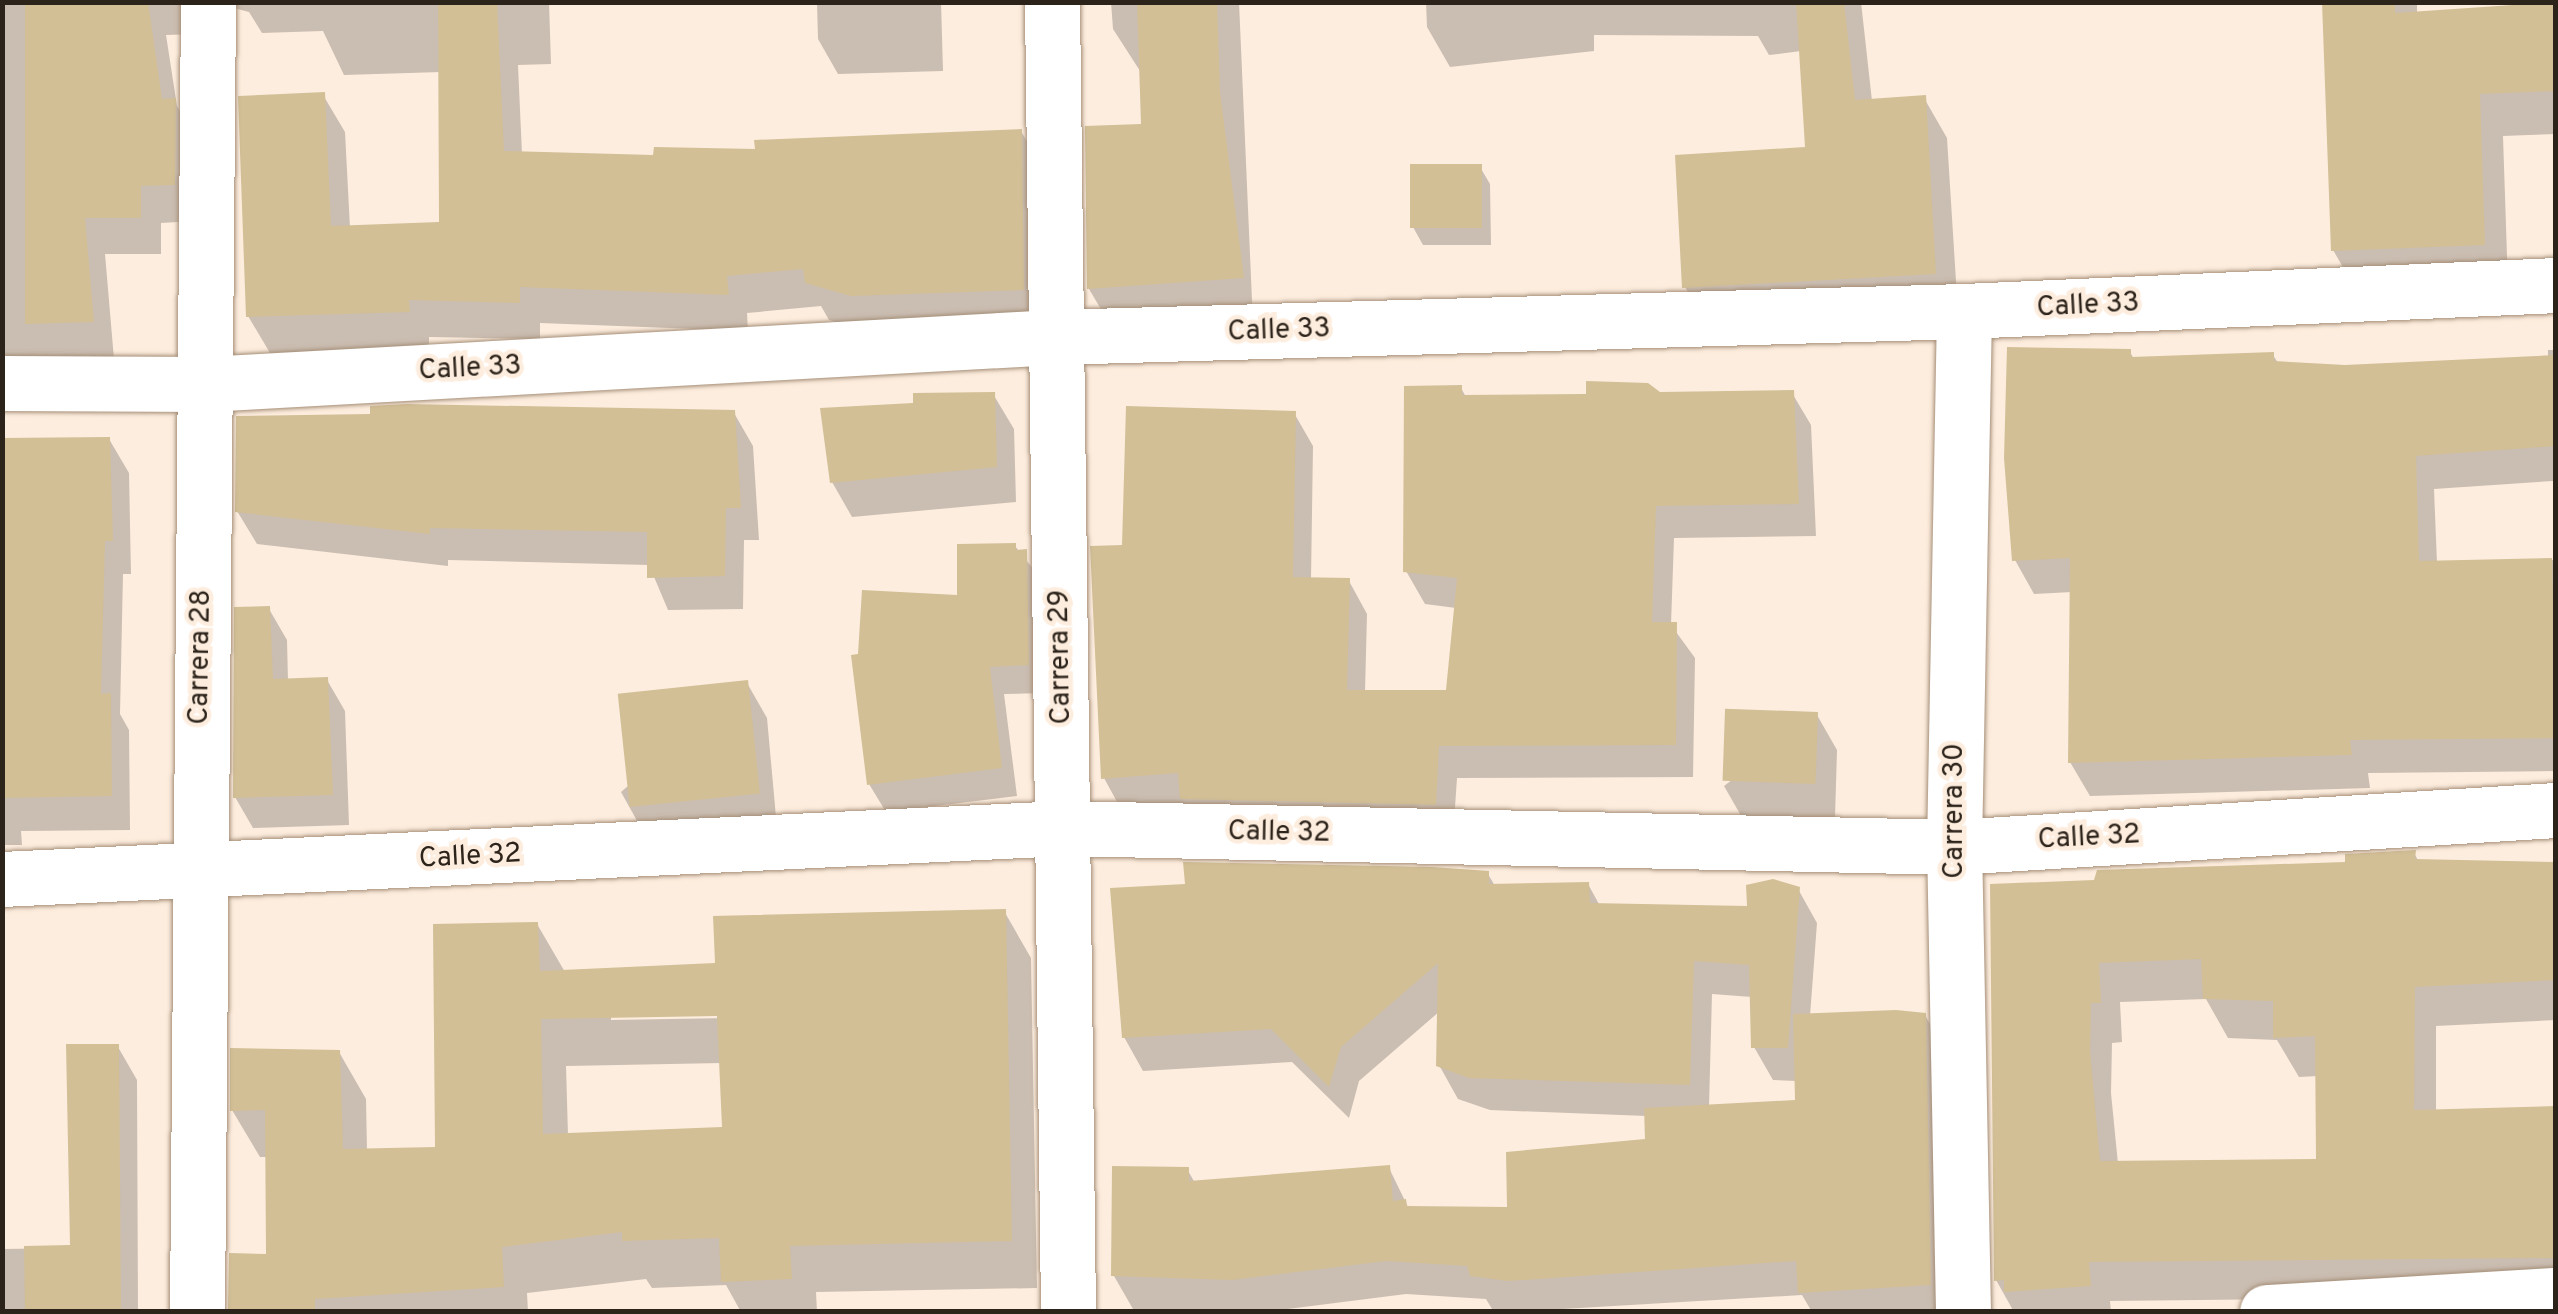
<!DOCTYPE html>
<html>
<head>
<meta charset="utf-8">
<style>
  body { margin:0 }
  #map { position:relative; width:2558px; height:1314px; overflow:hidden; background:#fdedde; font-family:Overpass,sans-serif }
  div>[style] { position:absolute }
  .shadow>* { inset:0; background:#0003 }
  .building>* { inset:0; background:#d2bf96; transform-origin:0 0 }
  .roads { filter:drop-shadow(0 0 2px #a58e77) drop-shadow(0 0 2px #a58e77) }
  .street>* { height:55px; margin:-27.5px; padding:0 27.5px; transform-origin:27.5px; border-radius:27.5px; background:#fff }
  .secondary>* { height:55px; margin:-27.5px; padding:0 27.5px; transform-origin:27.5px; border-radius:27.5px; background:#fff }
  span { translate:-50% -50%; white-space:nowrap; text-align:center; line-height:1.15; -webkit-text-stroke:9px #fdedde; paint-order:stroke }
  .street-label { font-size:28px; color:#2c231a }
  .frame { position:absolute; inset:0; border:5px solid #2c231a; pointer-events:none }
</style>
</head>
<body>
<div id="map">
  <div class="shadow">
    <div style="clip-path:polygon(2px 2px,549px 2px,551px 64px,518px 65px,522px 154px,656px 157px,1021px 131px,1042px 168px,1044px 326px,874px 332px,829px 320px,821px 306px,747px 313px,748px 331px,540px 323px,540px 339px,429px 337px,429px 348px,270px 353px,248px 316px,323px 95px,345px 132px,350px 228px,442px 225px,441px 72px,344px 75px,323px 31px,262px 33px,249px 12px,230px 7px,199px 34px,166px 35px,177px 106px,196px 138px,195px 221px,161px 223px,161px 254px,105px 254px,114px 359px,2px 362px)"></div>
    <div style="clip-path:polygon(817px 2px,941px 2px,943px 71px,838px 74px,818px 39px)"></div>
    <div style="clip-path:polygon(1111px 2px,1239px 2px,1253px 323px,1115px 333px,1089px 289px,1144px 126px,1142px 74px,1113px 29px)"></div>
    <div style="clip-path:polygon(1426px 2px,1861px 2px,1872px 101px,1924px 98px,1947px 138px,1958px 313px,1708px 327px,1685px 287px,1807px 149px,1801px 51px,1769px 55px,1758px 36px,1594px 35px,1594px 51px,1450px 67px,1427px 27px)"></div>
    <div style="clip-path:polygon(2325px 2px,2417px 2px,2417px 14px,2556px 2px,2556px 134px,2503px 136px,2508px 286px,2358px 293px,2333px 250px)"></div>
    <div style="clip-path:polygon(1480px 167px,1490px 184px,1491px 245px,1423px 245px,1413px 227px)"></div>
    <div style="clip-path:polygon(evenodd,2548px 350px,2556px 350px,2556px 771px,2368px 773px,2370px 788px,2090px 796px,2070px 762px,2072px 592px,2034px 594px,2015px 560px,2130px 352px,2134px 359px,2273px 355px,2278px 363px,2345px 367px,2548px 358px,2548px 350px,2553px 481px,2556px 560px,2437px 563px,2434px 489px,2553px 481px)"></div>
    <div style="clip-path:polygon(1461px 388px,1466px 397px,1792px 393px,1811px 425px,1816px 536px,1674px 538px,1671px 625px,1695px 658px,1693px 777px,1457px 778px,1453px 837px,1122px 811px,1104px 778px,1125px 547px,1294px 413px,1313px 446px,1311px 580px,1349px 581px,1367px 614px,1365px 692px,1448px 692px,1456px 608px,1425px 604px,1406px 571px)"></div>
    <div style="clip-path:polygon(993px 394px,1014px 429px,1016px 502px,852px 517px,832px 482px,915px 406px)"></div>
    <div style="clip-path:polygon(734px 413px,753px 446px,759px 540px,744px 540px,743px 609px,668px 610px,649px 565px,448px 560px,448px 566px,257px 544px,237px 511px)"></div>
    <div style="clip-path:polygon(109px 439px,129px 473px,131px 574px,123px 574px,120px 714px,129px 730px,130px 830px,21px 831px,22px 845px,3px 845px,2px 861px,2px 441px)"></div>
    <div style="clip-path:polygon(1015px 546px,1042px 580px,1044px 693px,1004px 694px,1017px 796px,886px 812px,869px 784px,860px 657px,960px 598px)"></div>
    <div style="clip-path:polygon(269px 609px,287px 640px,288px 681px,327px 680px,345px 711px,349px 825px,253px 828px,235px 797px)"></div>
    <div style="clip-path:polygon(747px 683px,767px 718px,777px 828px,641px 828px,621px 792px)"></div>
    <div style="clip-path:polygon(1817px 715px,1837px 750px,1835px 818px,1744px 821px,1724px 786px)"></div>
    <div style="clip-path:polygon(evenodd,2414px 853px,2419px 862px,2556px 863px,2556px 1020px,2436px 1026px,2436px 1112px,2556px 1109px,2556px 1296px,2110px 1301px,2111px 1312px,2014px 1312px,1996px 1280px,1993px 887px,2347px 865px,2414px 853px,2206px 999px,2228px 1038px,2277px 1040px,2299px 1077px,2318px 1076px,2318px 1161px,2118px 1164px,2111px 1093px,2112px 1043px,2122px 1042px,2120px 1002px,2206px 999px)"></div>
    <div style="clip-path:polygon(evenodd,1488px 874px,1495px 886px,1588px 884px,1600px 906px,1750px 908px,1798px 889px,1817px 923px,1810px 1016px,1925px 1015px,1944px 1049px,1949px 1312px,1812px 1312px,1802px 1295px,1509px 1312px,1492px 1309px,1486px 1299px,1406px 1294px,1265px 1312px,1133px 1309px,1114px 1276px,1187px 1169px,1195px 1183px,1389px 1168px,1409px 1209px,1509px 1209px,1648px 1141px,1647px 1116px,1490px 1110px,1458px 1099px,1439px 1065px,1440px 1011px,1359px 1081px,1349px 1118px,1292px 1062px,1143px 1071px,1124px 1037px,1488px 874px,1712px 994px,1752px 997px,1754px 1047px,1773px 1080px,1797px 1081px,1798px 1102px,1709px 1107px,1712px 994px)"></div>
    <div style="clip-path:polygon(evenodd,1004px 911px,1031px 958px,1037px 1288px,816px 1292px,817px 1312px,741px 1312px,726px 1285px,652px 1288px,646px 1279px,527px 1293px,528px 1312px,228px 1312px,231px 1256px,268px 1256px,267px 1157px,260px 1157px,232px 1110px,339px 1052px,366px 1099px,367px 1151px,438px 1150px,537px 924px,565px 972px,718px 965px,1004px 911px,730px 1013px,730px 1018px,611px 1020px,611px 1016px,730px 1013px,1004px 911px,722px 1063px,724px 1129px,568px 1135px,566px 1066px,722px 1063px)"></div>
    <div style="clip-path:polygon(118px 1047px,137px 1080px,138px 1312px,2px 1312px,2px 1249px,72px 1248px)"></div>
  </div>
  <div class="building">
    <div style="clip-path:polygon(25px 2px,148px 2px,162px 99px,176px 98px,175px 185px,141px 186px,141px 218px,85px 218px,94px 322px,25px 324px)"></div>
    <div style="clip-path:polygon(438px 2px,497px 2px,504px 151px,653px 155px,654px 147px,755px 149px,754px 140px,1022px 129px,1024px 290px,851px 296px,805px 283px,803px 269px,727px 276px,729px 295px,520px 287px,520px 303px,409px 300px,410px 312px,246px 317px,238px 96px,325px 92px,331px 226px,439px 222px)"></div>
    <div style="clip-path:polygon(1137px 2px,1217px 2px,1220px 92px,1244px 278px,1087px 289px,1085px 126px,1141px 124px)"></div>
    <div style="clip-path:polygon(1796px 2px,1844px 2px,1855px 100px,1926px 95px,1936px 274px,1682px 288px,1675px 155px,1805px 147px)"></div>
    <div style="clip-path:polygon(2322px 2px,2395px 2px,2395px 13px,2556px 2px,2556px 91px,2480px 94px,2485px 245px,2331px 251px)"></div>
    <div style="left:1482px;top:164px;width:64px;height:72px;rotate:90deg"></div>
    <div style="clip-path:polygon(2007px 347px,2131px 349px,2131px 357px,2274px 352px,2274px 361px,2345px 365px,2556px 355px,2556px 446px,2416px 456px,2419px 561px,2552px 558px,2556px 738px,2350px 740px,2352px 755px,2068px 763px,2070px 558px,2012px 561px,2004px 458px)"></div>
    <div style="clip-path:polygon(1586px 381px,1648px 383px,1660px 392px,1794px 390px,1799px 504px,1656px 506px,1652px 622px,1677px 622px,1676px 745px,1439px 746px,1436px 805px,1180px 799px,1178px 773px,1101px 779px,1090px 546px,1122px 545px,1126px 406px,1296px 411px,1293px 577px,1350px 578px,1347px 690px,1446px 690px,1457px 578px,1403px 572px,1404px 386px,1462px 385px,1462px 395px,1586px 394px)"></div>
    <div style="clip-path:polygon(995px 392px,997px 467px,830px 483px,820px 408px,913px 403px,913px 393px)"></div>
    <div style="clip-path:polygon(407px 404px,735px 410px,741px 508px,726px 508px,725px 576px,647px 578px,647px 532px,430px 528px,430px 534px,235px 512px,236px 416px,370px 414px,370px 406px)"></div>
    <div style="clip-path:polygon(110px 437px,113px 541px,105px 541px,101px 694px,111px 693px,112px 796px,2px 798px,2px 438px)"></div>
    <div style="clip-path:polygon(1016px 543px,1016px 550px,1027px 549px,1029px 665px,990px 667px,1002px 768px,867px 785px,851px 655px,858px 654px,862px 590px,957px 595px,957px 544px)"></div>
    <div style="clip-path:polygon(270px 606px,273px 679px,328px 677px,333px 795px,233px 798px,234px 607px)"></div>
    <div style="left:748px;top:680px;width:114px;height:131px;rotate:84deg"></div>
    <div style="left:1818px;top:712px;width:72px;height:93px;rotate:92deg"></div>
    <div style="clip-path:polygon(evenodd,2416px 850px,2415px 859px,2556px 862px,2556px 980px,2415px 987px,2414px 1110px,2556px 1106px,2556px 1258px,2089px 1262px,2091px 1286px,2004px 1292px,2004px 1280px,1994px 1281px,1990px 884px,2094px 880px,2097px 870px,2345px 862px,2345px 854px,2416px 850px,2201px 959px,2203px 999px,2273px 1001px,2273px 1038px,2315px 1036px,2316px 1159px,2100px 1161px,2090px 1051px,2091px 1003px,2101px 1003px,2099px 963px,2201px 959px)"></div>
    <div style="clip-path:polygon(1183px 862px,1432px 867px,1489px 871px,1489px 884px,1589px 882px,1590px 903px,1747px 906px,1746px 885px,1773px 879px,1800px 887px,1788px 1048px,1751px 1048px,1749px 965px,1694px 961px,1690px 1085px,1469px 1078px,1436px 1066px,1438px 963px,1341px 1047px,1329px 1087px,1271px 1029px,1122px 1038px,1110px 888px,1185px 884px)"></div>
    <div style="clip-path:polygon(evenodd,1006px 909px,1012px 1241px,790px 1246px,792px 1279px,721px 1282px,719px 1238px,622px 1241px,622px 1232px,502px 1247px,504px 1287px,315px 1299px,315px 1312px,228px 1312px,229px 1253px,266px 1254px,265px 1110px,230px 1111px,230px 1048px,340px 1050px,343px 1149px,435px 1147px,433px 924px,538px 922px,540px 971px,715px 963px,713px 916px,1006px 909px,717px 1016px,722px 1127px,543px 1134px,541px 1019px,717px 1016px)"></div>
    <div style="clip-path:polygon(1896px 1010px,1926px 1013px,1931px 1285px,1798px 1293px,1796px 1261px,1508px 1281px,1470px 1276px,1467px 1266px,1386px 1261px,1232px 1280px,1111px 1276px,1112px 1166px,1189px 1167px,1189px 1181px,1390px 1165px,1393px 1201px,1406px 1199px,1407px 1206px,1507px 1207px,1506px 1152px,1645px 1139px,1644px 1108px,1795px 1100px,1793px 1014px)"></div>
    <div style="clip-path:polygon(66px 1044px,119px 1044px,121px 1312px,25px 1312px,24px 1246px,70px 1245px)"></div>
  </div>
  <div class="roads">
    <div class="street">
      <div style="left:1052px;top:2px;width:1310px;rotate:89.3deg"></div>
      <div style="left:2px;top:383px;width:204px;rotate:0.3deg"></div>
      <div style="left:206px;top:384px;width:850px;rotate:-3.17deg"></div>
      <div style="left:1055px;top:337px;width:909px;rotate:-1.64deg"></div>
      <div style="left:1964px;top:311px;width:593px;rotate:-2.51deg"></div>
      <div style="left:2px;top:879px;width:1063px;rotate:-2.75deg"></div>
      <div style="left:1064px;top:828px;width:890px;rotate:1.22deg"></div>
      <div style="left:1954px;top:847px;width:603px;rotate:-3.52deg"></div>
      <div style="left:1963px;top:1312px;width:465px;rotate:-91.1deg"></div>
      <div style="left:1954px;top:847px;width:536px;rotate:-88.93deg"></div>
      <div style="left:2267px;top:1312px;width:289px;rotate:-3.4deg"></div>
    </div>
    <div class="secondary">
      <div style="left:197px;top:1312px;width:1310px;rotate:-89.52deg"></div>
    </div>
  </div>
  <div class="street-label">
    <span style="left:2088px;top:306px;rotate:-3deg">Calle 33</span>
    <span style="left:1279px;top:331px;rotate:-2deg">Calle 33</span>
    <span style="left:470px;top:369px;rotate:-3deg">Calle 33</span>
    <span style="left:201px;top:657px;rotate:-89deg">Carrera 28</span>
    <span style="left:1061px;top:657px;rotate:-91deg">Carrera 29</span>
    <span style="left:1955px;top:811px;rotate:-90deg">Carrera 30</span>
    <span style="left:1279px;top:833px;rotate:1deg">Calle 32</span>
    <span style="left:2089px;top:838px;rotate:-3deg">Calle 32</span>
    <span style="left:470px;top:857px;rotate:-3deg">Calle 32</span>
  </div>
  <div class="frame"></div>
</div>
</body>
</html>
